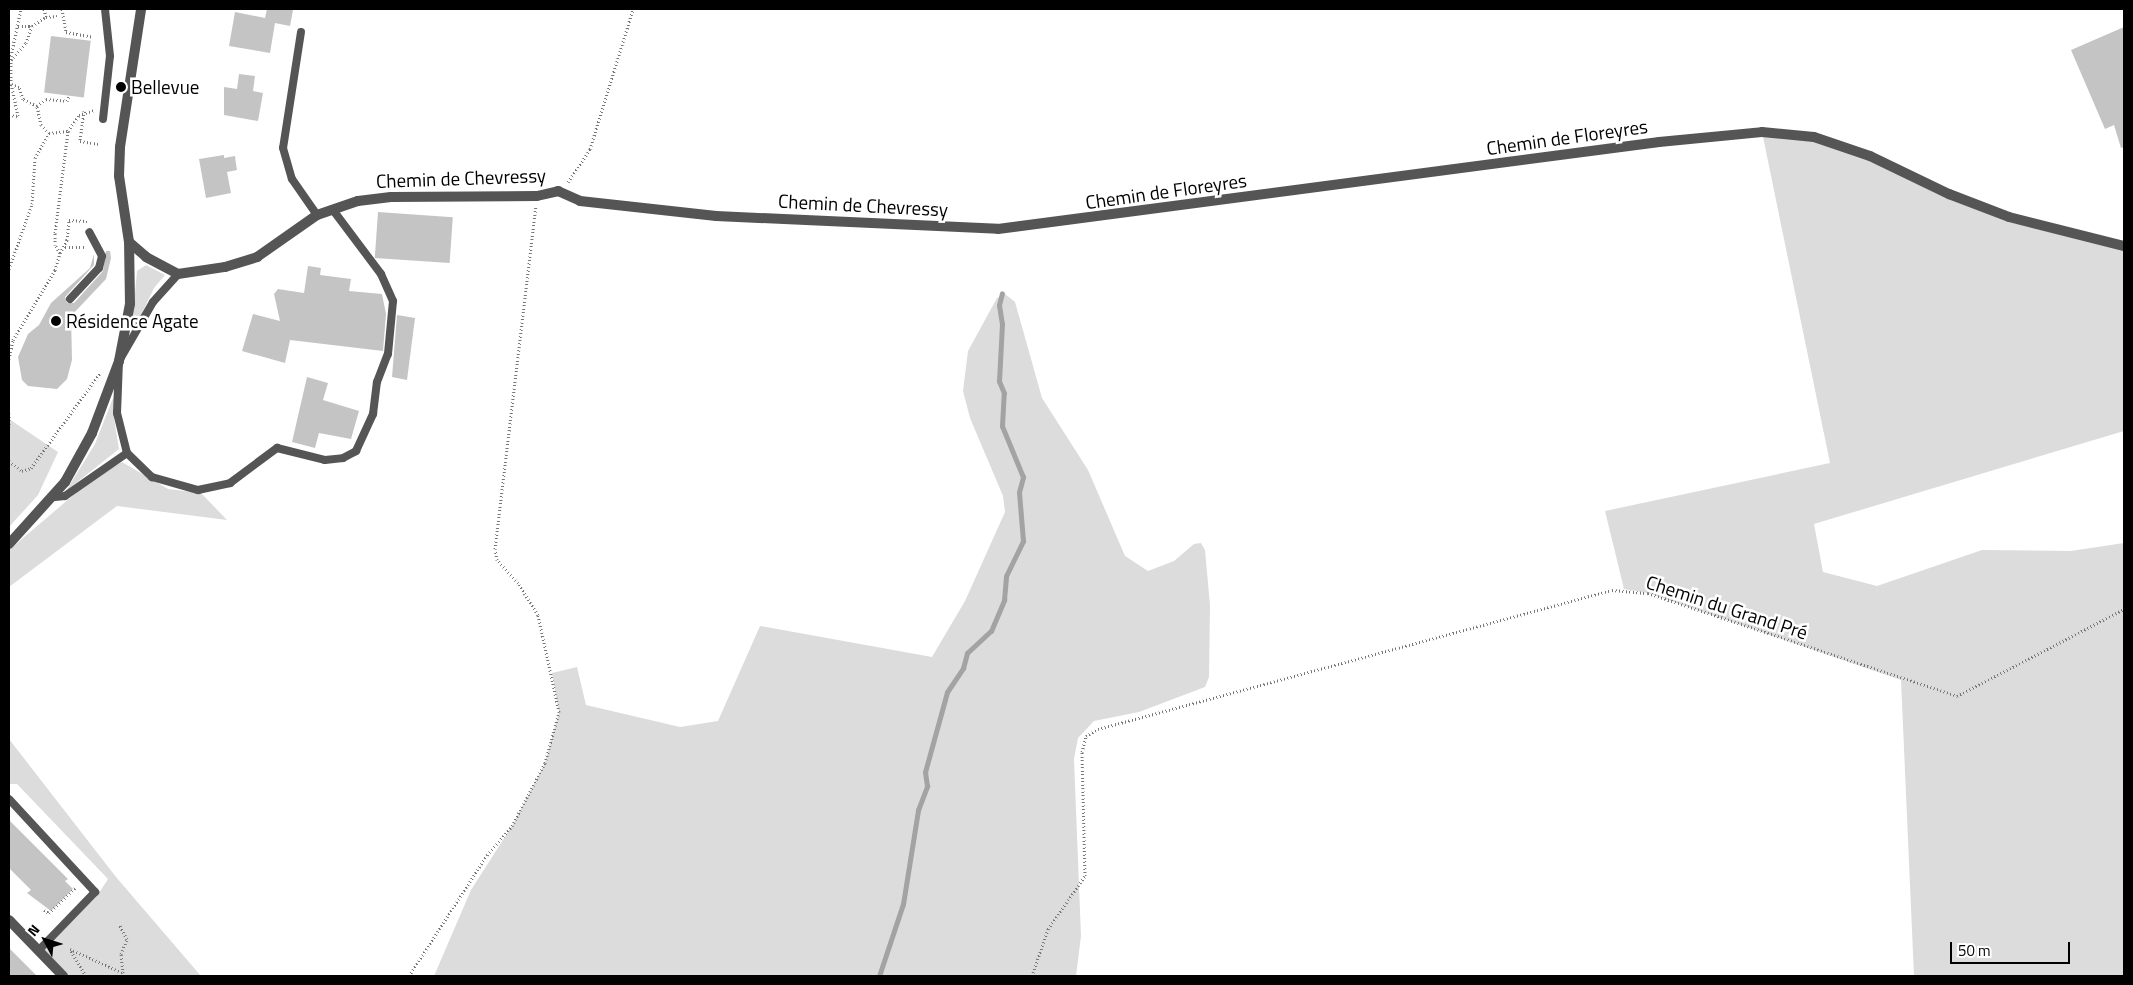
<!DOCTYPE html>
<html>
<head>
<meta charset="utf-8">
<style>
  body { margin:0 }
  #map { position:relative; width:2133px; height:985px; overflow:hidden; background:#fff; font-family:"Titillium Web",sans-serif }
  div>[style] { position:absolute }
  .green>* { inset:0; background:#dcdcdc }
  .stream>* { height:5px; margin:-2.5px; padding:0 2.5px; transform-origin:2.5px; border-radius:2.5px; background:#a3a3a3 }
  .building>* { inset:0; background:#c4c4c4; transform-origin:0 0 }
  .path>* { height:3px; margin-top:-1.5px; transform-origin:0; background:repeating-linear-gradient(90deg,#777 0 1px,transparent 0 3.5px) }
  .service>* { height:8px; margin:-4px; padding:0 4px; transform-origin:4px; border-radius:4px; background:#555 }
  .minor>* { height:10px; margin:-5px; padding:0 5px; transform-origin:5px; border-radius:5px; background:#555 }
  .dots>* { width:14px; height:14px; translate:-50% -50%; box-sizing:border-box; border:2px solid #fff; border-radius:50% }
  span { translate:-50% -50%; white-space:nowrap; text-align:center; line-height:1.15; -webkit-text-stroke:5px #fff; paint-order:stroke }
  .poi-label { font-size:19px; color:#000 }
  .left { translate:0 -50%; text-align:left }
  .street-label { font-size:19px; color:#000 }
  .frame { position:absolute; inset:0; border:10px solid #000; pointer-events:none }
  .north { position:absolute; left:20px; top:915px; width:50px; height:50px; -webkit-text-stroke:4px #fff; paint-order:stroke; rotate:310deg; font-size:14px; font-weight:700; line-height:20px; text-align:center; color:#000 }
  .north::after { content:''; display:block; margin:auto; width:18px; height:22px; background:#000; clip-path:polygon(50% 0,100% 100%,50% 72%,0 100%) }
  .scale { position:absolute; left:1950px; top:942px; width:120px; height:22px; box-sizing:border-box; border:2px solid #000; border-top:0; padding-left:6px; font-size:15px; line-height:18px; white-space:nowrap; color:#000; -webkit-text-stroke:4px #fff; paint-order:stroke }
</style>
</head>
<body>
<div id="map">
  <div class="green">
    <div style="clip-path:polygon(1762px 132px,1814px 137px,2009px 217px,2124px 246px,2124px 431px,1814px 524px,1823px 572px,1877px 586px,1982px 550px,2071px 551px,2124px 543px,2124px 976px,1914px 976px,1901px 680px,1648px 593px,1624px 589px,1605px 511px,1830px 463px)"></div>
    <div style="clip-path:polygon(146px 265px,165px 275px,154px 288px,131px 336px,137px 271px)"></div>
    <div style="clip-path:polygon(1005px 294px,1015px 302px,1042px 398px,1088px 470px,1125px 556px,1148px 571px,1174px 561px,1194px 544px,1201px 543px,1205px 550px,1210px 605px,1209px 677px,1205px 687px,1139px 712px,1094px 721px,1078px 738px,1074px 759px,1081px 936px,1076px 976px,434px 976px,471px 890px,512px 826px,545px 763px,559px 712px,552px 673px,577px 667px,586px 705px,680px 727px,718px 721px,760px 626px,932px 657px,965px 601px,1005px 512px,1003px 496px,970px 418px,963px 391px,968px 351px,997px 298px)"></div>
    <div style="clip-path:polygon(115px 393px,114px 419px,119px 449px,66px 491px,95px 444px)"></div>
    <div style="clip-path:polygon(9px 419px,58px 452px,38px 495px,9px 527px)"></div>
    <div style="clip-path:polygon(122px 462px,168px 489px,201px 493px,227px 520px,117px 506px,9px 587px,9px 550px,97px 475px)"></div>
    <div style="clip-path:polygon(9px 739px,116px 877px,201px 976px,63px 976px,38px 951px,99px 893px,108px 879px,17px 784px,9px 784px)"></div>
  </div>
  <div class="stream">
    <div style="left:879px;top:976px;width:76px;rotate:-71.6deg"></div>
    <div style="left:903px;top:904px;width:95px;rotate:-80.9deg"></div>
    <div style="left:918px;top:810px;width:26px;rotate:-69deg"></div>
    <div style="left:927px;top:786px;width:14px;rotate:-98deg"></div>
    <div style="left:925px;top:772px;width:83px;rotate:-74.6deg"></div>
    <div style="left:947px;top:692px;width:29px;rotate:-56deg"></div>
    <div style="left:963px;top:668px;width:16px;rotate:-75deg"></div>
    <div style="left:967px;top:653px;width:33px;rotate:-43deg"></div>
    <div style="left:991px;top:631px;width:34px;rotate:-67deg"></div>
    <div style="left:1004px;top:600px;width:24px;rotate:-85deg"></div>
    <div style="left:1006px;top:576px;width:39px;rotate:-64deg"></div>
    <div style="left:1023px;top:541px;width:49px;rotate:-94.7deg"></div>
    <div style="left:1019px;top:492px;width:16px;rotate:-75deg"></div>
    <div style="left:1023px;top:477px;width:55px;rotate:-112.4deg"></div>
    <div style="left:1002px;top:426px;width:33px;rotate:-87deg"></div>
    <div style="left:1004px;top:393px;width:13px;rotate:-113deg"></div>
    <div style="left:999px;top:381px;width:57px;rotate:-87deg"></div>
    <div style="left:1002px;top:324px;width:19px;rotate:-99deg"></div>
    <div style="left:999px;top:305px;width:12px;rotate:-76deg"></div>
  </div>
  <div class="building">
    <div style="clip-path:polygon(267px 9px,293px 10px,290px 26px,275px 23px,270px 53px,229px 46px,235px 12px,265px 18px)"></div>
    <div style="clip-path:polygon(2124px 27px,2124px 147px,2121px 148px,2114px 125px,2105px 129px,2071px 50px)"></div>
    <div style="left:51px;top:36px;width:40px;height:57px;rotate:7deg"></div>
    <div style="clip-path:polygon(239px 74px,255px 76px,253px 91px,263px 93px,258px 121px,224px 115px,224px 87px,237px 89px)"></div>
    <div style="clip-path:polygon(224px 155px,224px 158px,235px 156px,236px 164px,237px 170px,227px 172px,231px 193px,206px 198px,199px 159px)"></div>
    <div style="left:378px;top:212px;width:75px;height:46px;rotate:4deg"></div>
    <div style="clip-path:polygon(106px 251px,110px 251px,111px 258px,106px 279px,71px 316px,72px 360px,67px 379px,57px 389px,28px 386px,22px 380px,18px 357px,28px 334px,39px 325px,51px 303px,90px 268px,94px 254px,94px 265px,65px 297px,67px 303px,74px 303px,103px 271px)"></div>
    <div style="clip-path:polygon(308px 266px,321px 268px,320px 275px,351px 279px,349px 291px,382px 294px,386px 314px,383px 351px,290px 340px,285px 363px,242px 351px,253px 314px,280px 321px,274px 294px,278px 289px,304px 293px)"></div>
    <div style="clip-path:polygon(397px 315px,415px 318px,407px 380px,392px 377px)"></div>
    <div style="clip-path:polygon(307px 377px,328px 383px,323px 400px,359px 411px,351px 439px,319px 433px,315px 448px,292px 442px)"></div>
    <div style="clip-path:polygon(9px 820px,68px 879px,65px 881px,73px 889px,51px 911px,27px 893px,31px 890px,9px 868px)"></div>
    <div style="clip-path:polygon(9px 948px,37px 976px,9px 976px)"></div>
  </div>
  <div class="path">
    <div style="left:44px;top:9px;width:8px;rotate:76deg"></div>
    <div style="left:46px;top:17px;width:11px;rotate:-5deg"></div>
    <div style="left:62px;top:9px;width:23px;rotate:80deg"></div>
    <div style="left:66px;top:32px;width:27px;rotate:10deg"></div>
    <div style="left:18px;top:26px;width:14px"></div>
    <div style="left:32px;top:26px;width:17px;rotate:-33deg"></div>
    <div style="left:11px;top:60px;width:23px;rotate:-49deg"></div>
    <div style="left:26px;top:43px;width:18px;rotate:-71deg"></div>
    <div style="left:37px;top:106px;width:11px;rotate:-38deg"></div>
    <div style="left:46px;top:99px;width:21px;rotate:5deg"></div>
    <div style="left:67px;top:101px;width:5px;rotate:-68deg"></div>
    <div style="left:84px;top:111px;width:30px;rotate:98deg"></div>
    <div style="left:80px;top:141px;width:20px;rotate:9deg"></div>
    <div style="left:9px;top:115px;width:9px;rotate:6deg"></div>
    <div style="left:18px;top:116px;width:33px;rotate:-102deg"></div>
    <div style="left:49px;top:133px;width:19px;rotate:-6deg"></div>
    <div style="left:568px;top:182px;width:40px;rotate:-56deg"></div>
    <div style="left:590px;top:149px;width:146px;rotate:-72.9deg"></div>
    <div style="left:65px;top:247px;width:19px"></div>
    <div style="left:60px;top:253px;width:15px;rotate:-62deg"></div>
    <div style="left:67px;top:240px;width:20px;rotate:-84deg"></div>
    <div style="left:69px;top:220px;width:18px;rotate:3deg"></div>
    <div style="left:9px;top:269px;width:69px;rotate:-70.5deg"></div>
    <div style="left:32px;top:204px;width:46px;rotate:-86.3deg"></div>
    <div style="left:35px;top:158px;width:29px;rotate:-61deg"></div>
    <div style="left:49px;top:133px;width:11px;rotate:-135deg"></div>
    <div style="left:41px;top:125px;width:19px;rotate:-102deg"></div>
    <div style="left:37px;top:106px;width:16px;rotate:-153deg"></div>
    <div style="left:23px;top:99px;width:13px;rotate:-108deg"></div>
    <div style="left:19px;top:87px;width:9px;rotate:-159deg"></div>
    <div style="left:11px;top:84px;width:28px;rotate:-90deg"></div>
    <div style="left:11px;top:56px;width:48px;rotate:-78deg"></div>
    <div style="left:9px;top:359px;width:19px;rotate:-78deg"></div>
    <div style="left:13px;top:340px;width:82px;rotate:-59deg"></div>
    <div style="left:55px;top:270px;width:18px;rotate:-74deg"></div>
    <div style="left:60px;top:253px;width:9px;rotate:-122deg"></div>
    <div style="left:55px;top:245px;width:12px;rotate:-90deg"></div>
    <div style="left:55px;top:233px;width:103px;rotate:-82.7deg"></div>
    <div style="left:68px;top:131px;width:19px;rotate:-55deg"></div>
    <div style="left:79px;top:115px;width:16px;rotate:-18deg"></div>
    <div style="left:9px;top:413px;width:14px;rotate:90deg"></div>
    <div style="left:9px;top:461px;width:16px;rotate:38deg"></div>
    <div style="left:22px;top:471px;width:9px;rotate:-18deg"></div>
    <div style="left:31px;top:468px;width:117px;rotate:-54deg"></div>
    <div style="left:44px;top:910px;width:6px;rotate:31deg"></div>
    <div style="left:49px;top:913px;width:37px;rotate:-44deg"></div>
    <div style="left:86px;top:976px;width:31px;rotate:-121deg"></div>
    <div style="left:70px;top:949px;width:58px;rotate:24.4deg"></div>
    <div style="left:123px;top:973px;width:19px;rotate:-96deg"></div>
    <div style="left:121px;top:954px;width:16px;rotate:-68deg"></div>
    <div style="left:127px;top:939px;width:17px;rotate:-118deg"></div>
    <div style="left:409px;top:976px;width:144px;rotate:-57.2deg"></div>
    <div style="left:487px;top:855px;width:38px;rotate:-49deg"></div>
    <div style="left:512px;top:826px;width:71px;rotate:-62.4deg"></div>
    <div style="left:545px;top:763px;width:53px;rotate:-74.6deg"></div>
    <div style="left:559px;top:712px;width:99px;rotate:-102.2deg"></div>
    <div style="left:538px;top:615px;width:38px;rotate:-122deg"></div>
    <div style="left:518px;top:583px;width:31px;rotate:-132deg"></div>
    <div style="left:497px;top:560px;width:11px;rotate:-100deg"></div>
    <div style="left:495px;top:549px;width:345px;rotate:-83.2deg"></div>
    <div style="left:1032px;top:976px;width:50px;rotate:-71.2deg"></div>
    <div style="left:1048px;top:929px;width:65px;rotate:-55.1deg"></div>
    <div style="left:1085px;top:876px;width:124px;rotate:-91.4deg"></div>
    <div style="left:1082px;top:752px;width:16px;rotate:-76deg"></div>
    <div style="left:1086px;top:736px;width:14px;rotate:-30deg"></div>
    <div style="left:1098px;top:729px;width:532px;rotate:-15.13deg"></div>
    <div style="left:1612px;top:590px;width:36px;rotate:5deg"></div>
    <div style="left:1648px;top:593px;width:326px;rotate:18.4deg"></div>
    <div style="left:1957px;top:696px;width:188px;rotate:-27.5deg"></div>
  </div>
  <div class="service">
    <div style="left:301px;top:32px;width:117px;rotate:98.8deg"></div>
    <div style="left:283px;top:148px;width:32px;rotate:74deg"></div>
    <div style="left:292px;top:179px;width:44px;rotate:55.2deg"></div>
    <div style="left:103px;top:119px;width:63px;rotate:-83.7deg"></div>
    <div style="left:110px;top:56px;width:47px;rotate:-96.1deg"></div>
    <div style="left:70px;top:299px;width:42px;rotate:-46.9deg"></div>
    <div style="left:99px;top:268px;width:12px;rotate:-76deg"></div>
    <div style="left:102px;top:256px;width:27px;rotate:-118deg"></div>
    <div style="left:127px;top:453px;width:35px;rotate:44deg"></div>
    <div style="left:152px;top:477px;width:48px;rotate:15.8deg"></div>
    <div style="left:198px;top:490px;width:33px;rotate:-12deg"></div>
    <div style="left:230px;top:483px;width:59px;rotate:-36.7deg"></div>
    <div style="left:277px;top:448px;width:49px;rotate:14deg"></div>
    <div style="left:325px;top:460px;width:18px;rotate:-6deg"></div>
    <div style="left:343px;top:458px;width:15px;rotate:-28deg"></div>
    <div style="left:356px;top:451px;width:41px;rotate:-65.3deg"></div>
    <div style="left:373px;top:414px;width:32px;rotate:-83deg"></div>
    <div style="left:377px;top:382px;width:30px;rotate:-69deg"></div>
    <div style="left:388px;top:354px;width:53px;rotate:-84.6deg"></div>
    <div style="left:393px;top:301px;width:30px;rotate:-114deg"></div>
    <div style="left:381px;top:274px;width:80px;rotate:-126.9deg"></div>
    <div style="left:55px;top:497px;width:10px;rotate:-6deg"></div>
    <div style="left:65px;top:496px;width:75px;rotate:-34.7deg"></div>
    <div style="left:127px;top:453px;width:41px;rotate:-104deg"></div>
    <div style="left:117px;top:413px;width:52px;rotate:-87.8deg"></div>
    <div style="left:119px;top:361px;width:68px;rotate:-60deg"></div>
    <div style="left:153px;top:302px;width:38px;rotate:-48deg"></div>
    <div style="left:9px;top:799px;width:127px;rotate:47.2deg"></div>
    <div style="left:95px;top:892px;width:82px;rotate:134deg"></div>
  </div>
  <div class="minor">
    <div style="left:129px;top:242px;width:23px;rotate:41deg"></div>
    <div style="left:146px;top:257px;width:36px;rotate:28deg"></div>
    <div style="left:178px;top:274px;width:48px;rotate:-8.5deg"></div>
    <div style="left:225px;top:267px;width:34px;rotate:-17deg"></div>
    <div style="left:257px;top:257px;width:73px;rotate:-35deg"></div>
    <div style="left:317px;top:215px;width:43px;rotate:-18.9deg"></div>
    <div style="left:358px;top:201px;width:33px;rotate:-7deg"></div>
    <div style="left:391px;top:197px;width:146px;rotate:-0.4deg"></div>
    <div style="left:537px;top:196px;width:22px;rotate:-13deg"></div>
    <div style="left:558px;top:191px;width:24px;rotate:24deg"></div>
    <div style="left:580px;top:201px;width:137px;rotate:6.3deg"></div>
    <div style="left:716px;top:216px;width:282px;rotate:2.6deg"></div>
    <div style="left:998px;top:229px;width:667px;rotate:-7.5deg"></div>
    <div style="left:1659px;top:142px;width:103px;rotate:-5.5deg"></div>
    <div style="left:1762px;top:132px;width:52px;rotate:5.5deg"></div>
    <div style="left:1814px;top:137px;width:59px;rotate:18.7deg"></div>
    <div style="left:1870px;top:156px;width:88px;rotate:25.7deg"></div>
    <div style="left:1949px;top:194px;width:64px;rotate:21deg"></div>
    <div style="left:2009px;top:217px;width:119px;rotate:14.2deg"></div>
    <div style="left:9px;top:544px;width:84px;rotate:-47.9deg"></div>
    <div style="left:65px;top:482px;width:56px;rotate:-61.1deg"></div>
    <div style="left:92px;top:433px;width:77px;rotate:-69.4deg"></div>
    <div style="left:119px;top:361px;width:58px;rotate:-79.1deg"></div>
    <div style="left:130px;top:304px;width:62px;rotate:-90.9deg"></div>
    <div style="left:129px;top:242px;width:67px;rotate:-98.6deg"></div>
    <div style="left:119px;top:176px;width:29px;rotate:-88deg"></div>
    <div style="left:120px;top:147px;width:140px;rotate:-81.3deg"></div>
    <div style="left:9px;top:920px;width:78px;rotate:46deg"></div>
  </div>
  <div class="dots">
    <div style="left:121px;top:87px;background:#000"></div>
    <div style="left:56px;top:321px;background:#000"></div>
  </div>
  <div class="poi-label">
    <span class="left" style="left:131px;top:87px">Bellevue</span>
    <span class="left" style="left:66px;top:321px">Résidence Agate</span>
  </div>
  <div class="street-label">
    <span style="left:1567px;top:137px;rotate:-8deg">Chemin de Floreyres</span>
    <span style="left:461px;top:178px;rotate:-2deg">Chemin de Chevressy</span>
    <span style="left:1166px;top:191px;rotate:-8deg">Chemin de Floreyres</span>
    <span style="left:863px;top:205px;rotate:3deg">Chemin de Chevressy</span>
    <span style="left:1727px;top:607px;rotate:18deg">Chemin du Grand Pré</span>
  </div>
  <div class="frame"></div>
  <div class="north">N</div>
  <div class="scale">50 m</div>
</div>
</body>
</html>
